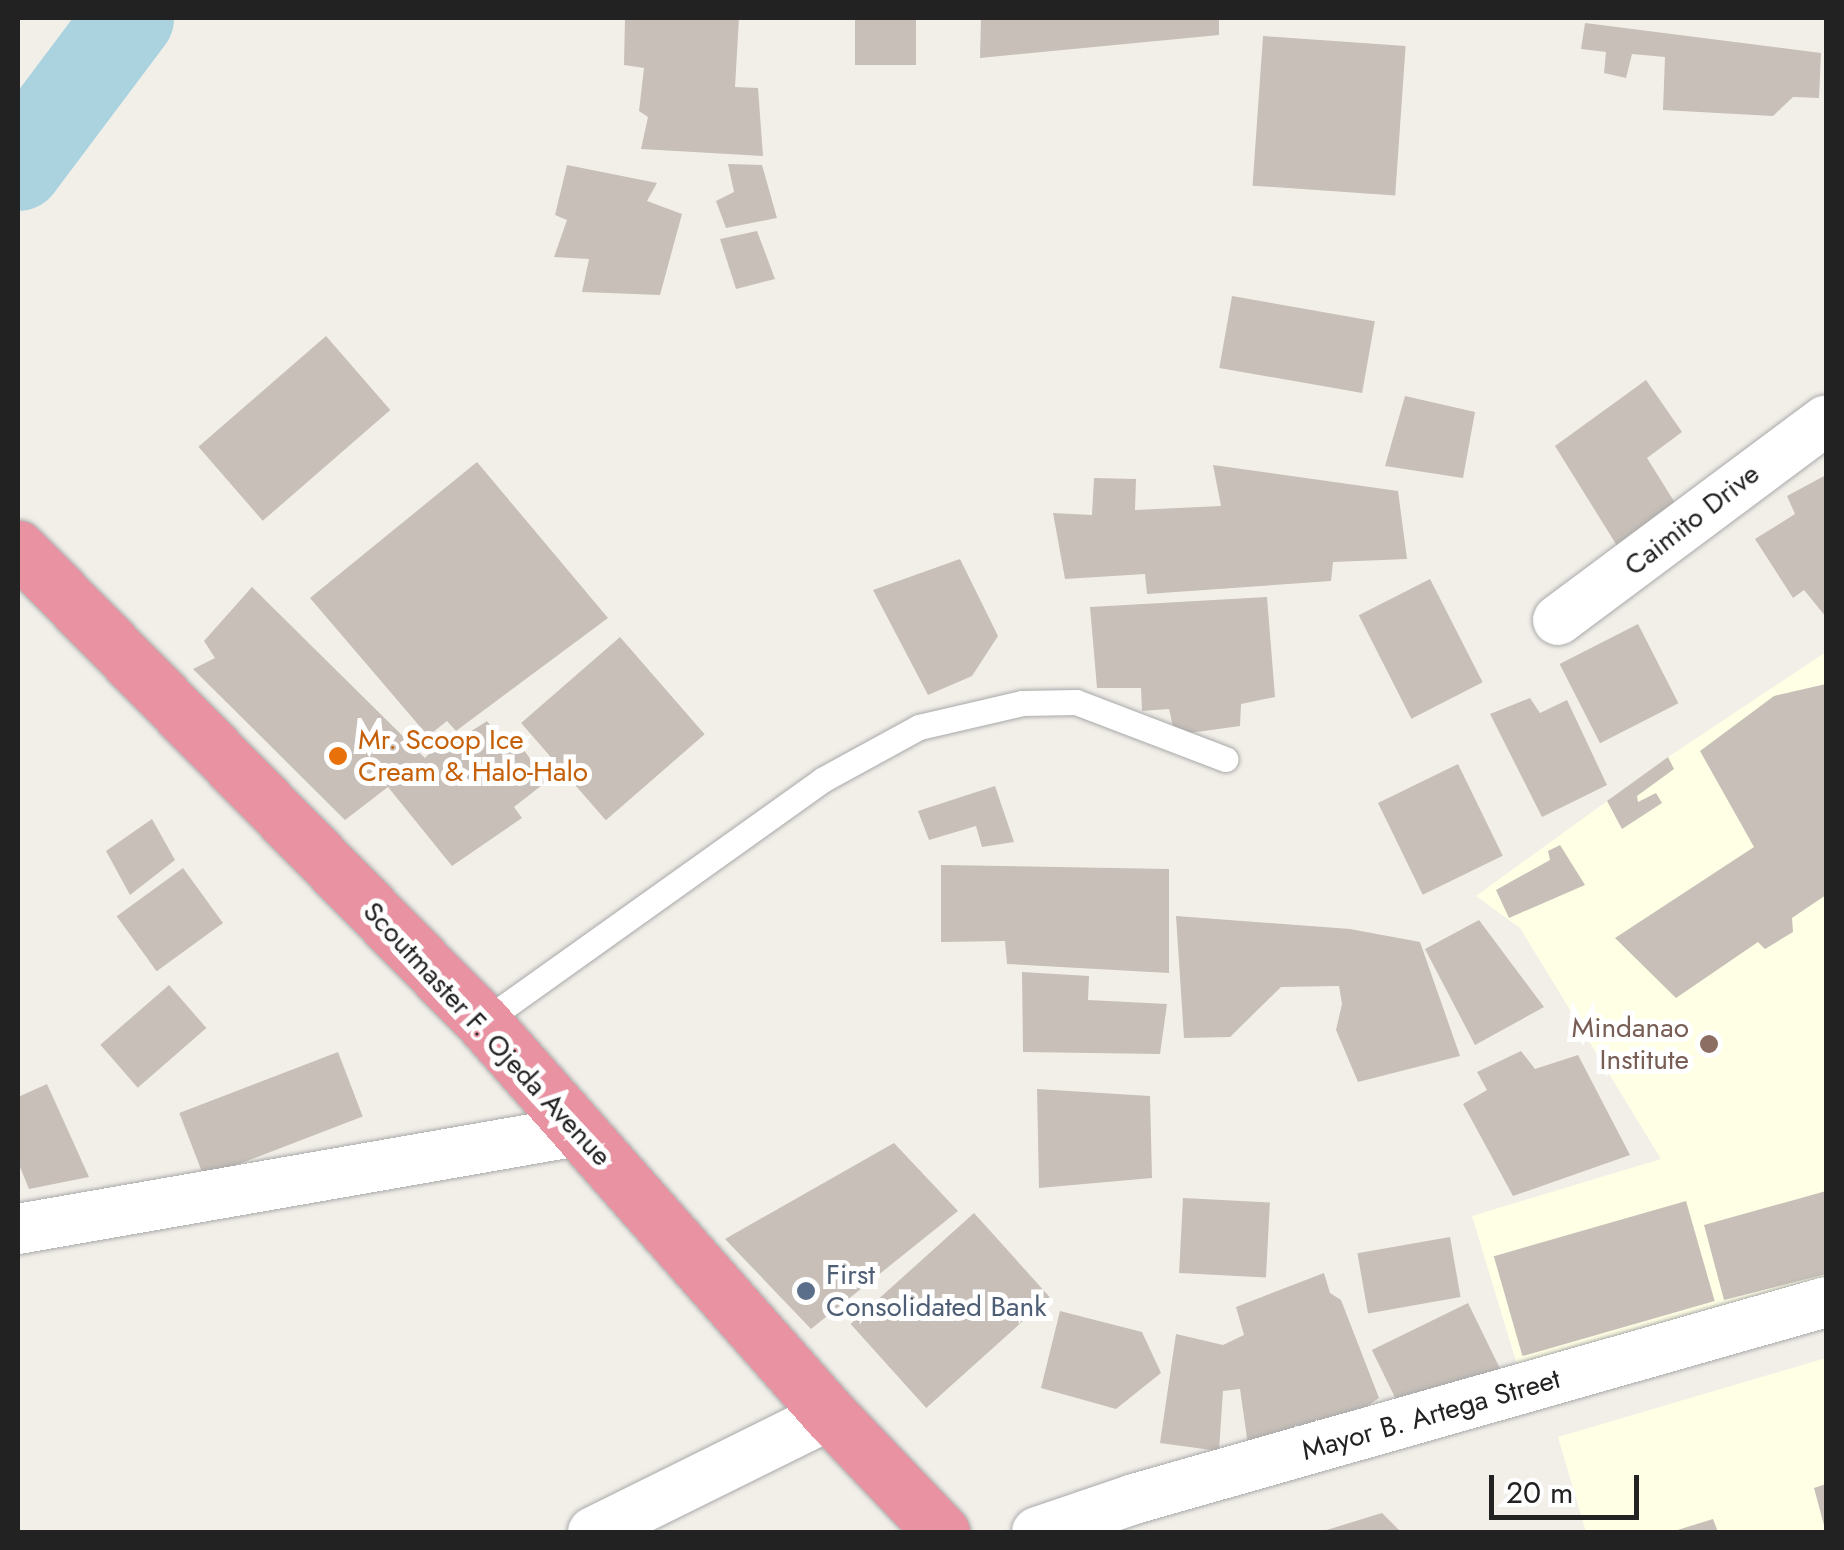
<!DOCTYPE html>
<html>
<head>
<meta charset="utf-8">
<style>
  body { margin:0 }
  #map { position:relative; width:1844px; height:1550px; overflow:hidden; background:#f2efe9; font-family:Jost,sans-serif }
  div>[style] { position:absolute }
  .education>* { inset:0; background:#ffffe5 }
  .river>* { height:90px; margin:-45px; padding:0 45px; transform-origin:45px; border-radius:45px; background:#aad3df }
  .building>* { inset:0; background:#c7bfb8; transform-origin:0 0 }
  .roads { filter:drop-shadow(0 0 2px #a9a9a9) drop-shadow(0 0 2px #a9a9a9) }
  .lane>* { height:25px; margin:-12.5px; padding:0 12.5px; transform-origin:12.5px; border-radius:12.5px; background:#fff }
  .street>* { height:50px; margin:-25px; padding:0 25px; transform-origin:25px; border-radius:25px; background:#fff }
  .highway>* { height:55px; margin:-27.5px; padding:0 27.5px; transform-origin:27.5px; border-radius:27.5px; background:#e892a2 }
  .dots>* { width:28px; height:28px; translate:-50% -50%; box-sizing:border-box; border:5px solid #fff; border-radius:50% }
  span { translate:-50% -50%; white-space:nowrap; text-align:center; line-height:1.15; -webkit-text-stroke:10px #fff; paint-order:stroke }
  .street-label { font-size:28px; color:#222 }
  .food-label { font-size:28px; color:#c56008 }
  .left { translate:0 -50%; text-align:left }
  .education-label { font-size:28px; color:#785e54 }
  .right { translate:-100% -50%; text-align:right }
  .service-label { font-size:28px; color:#4e5e75 }
  .frame { position:absolute; inset:0; border:20px solid #222; pointer-events:none }
  .scale { position:absolute; left:1489px; top:1475px; width:150px; height:45px; box-sizing:border-box; border:5px solid #222; border-top:0; padding-left:12px; font-size:30px; line-height:35px; white-space:nowrap; color:#222; -webkit-text-stroke:8px #fff; paint-order:stroke }
</style>
</head>
<body>
<div id="map">
  <div class="education">
    <div style="clip-path:polygon(1826px 652px,1826px 1285px,1519px 1371px,1472px 1216px,1661px 1159px,1520px 928px,1476px 896px,1668px 757px)"></div>
    <div style="clip-path:polygon(1826px 1358px,1826px 1532px,1586px 1532px,1558px 1437px)"></div>
  </div>
  <div class="river">
    <div style="left:18px;top:166px;width:185px;rotate:-53.1deg"></div>
  </div>
  <div class="building">
    <div style="clip-path:polygon(625px 18px,739px 18px,735px 87px,758px 88px,763px 156px,641px 149px,648px 117px,639px 111px,644px 68px,624px 65px)"></div>
    <div style="left:855px;top:18px;width:61px;height:47px"></div>
    <div style="clip-path:polygon(981px 18px,1219px 18px,1219px 35px,980px 58px)"></div>
    <div style="clip-path:polygon(1585px 23px,1821px 53px,1819px 98px,1793px 97px,1773px 116px,1663px 110px,1665px 57px,1632px 54px,1626px 78px,1604px 73px,1606px 52px,1581px 49px)"></div>
    <div style="left:1263px;top:36px;width:143px;height:150px;rotate:4deg"></div>
    <div style="clip-path:polygon(728px 164px,762px 165px,777px 218px,726px 228px,716px 201px,734px 192px)"></div>
    <div style="clip-path:polygon(567px 165px,657px 183px,647px 201px,682px 214px,660px 295px,582px 292px,589px 259px,554px 257px,567px 220px,555px 215px)"></div>
    <div style="clip-path:polygon(757px 231px,775px 279px,736px 289px,720px 239px)"></div>
    <div style="left:1232px;top:296px;width:145px;height:73px;rotate:10deg"></div>
    <div style="left:326px;top:336px;width:98px;height:169px;rotate:49deg"></div>
    <div style="clip-path:polygon(1646px 380px,1682px 432px,1647px 458px,1682px 514px,1624px 557px,1555px 446px)"></div>
    <div style="clip-path:polygon(1405px 396px,1475px 412px,1463px 478px,1385px 466px)"></div>
    <div style="clip-path:polygon(477px 462px,608px 618px,456px 731px,447px 721px,428px 736px,310px 598px)"></div>
    <div style="clip-path:polygon(1213px 465px,1398px 491px,1407px 559px,1333px 562px,1331px 581px,1147px 594px,1145px 574px,1065px 579px,1053px 513px,1092px 515px,1094px 478px,1136px 479px,1135px 510px,1221px 506px)"></div>
    <div style="clip-path:polygon(1826px 475px,1826px 617px,1804px 590px,1793px 598px,1755px 539px,1795px 514px,1787px 496px)"></div>
    <div style="clip-path:polygon(960px 559px,998px 636px,972px 676px,928px 695px,873px 590px)"></div>
    <div style="left:1430px;top:579px;width:116px;height:80px;rotate:63deg"></div>
    <div style="clip-path:polygon(252px 587px,425px 758px,447px 735px,459px 739px,487px 721px,510px 752px,522px 747px,546px 782px,514px 807px,522px 818px,452px 866px,388px 787px,345px 820px,193px 669px,215px 658px,204px 641px)"></div>
    <div style="clip-path:polygon(1267px 597px,1275px 697px,1241px 704px,1240px 726px,1175px 735px,1169px 709px,1142px 711px,1141px 688px,1097px 688px,1090px 607px)"></div>
    <div style="left:1638px;top:624px;width:89px;height:88px;rotate:63deg"></div>
    <div style="left:620px;top:637px;width:129px;height:131px;rotate:49deg"></div>
    <div style="clip-path:polygon(1826px 684px,1826px 895px,1792px 918px,1793px 932px,1765px 949px,1758px 942px,1676px 998px,1615px 938px,1754px 847px,1700px 751px,1774px 696px)"></div>
    <div style="clip-path:polygon(1530px 698px,1540px 713px,1567px 700px,1607px 785px,1542px 817px,1490px 714px)"></div>
    <div style="clip-path:polygon(1668px 757px,1674px 769px,1637px 796px,1638px 802px,1656px 793px,1662px 803px,1622px 829px,1607px 801px)"></div>
    <div style="left:1458px;top:764px;width:102px;height:89px;rotate:64deg"></div>
    <div style="clip-path:polygon(995px 786px,1014px 842px,982px 847px,976px 826px,929px 840px,918px 811px)"></div>
    <div style="clip-path:polygon(152px 819px,175px 860px,130px 895px,106px 851px)"></div>
    <div style="clip-path:polygon(1560px 845px,1585px 885px,1509px 918px,1496px 890px,1550px 860px,1548px 851px)"></div>
    <div style="clip-path:polygon(941px 865px,1169px 869px,1169px 973px,1007px 964px,1005px 941px,941px 942px)"></div>
    <div style="left:183px;top:868px;width:68px;height:82px;rotate:54deg"></div>
    <div style="clip-path:polygon(1176px 916px,1350px 929px,1420px 942px,1460px 1056px,1358px 1082px,1336px 1030px,1342px 1004px,1339px 986px,1281px 987px,1230px 1037px,1184px 1038px)"></div>
    <div style="clip-path:polygon(1479px 920px,1544px 1007px,1475px 1045px,1425px 949px)"></div>
    <div style="clip-path:polygon(1022px 972px,1089px 976px,1088px 1000px,1167px 1004px,1160px 1054px,1023px 1052px)"></div>
    <div style="left:169px;top:985px;width:57px;height:91px;rotate:49deg"></div>
    <div style="clip-path:polygon(1521px 1051px,1535px 1069px,1578px 1055px,1630px 1155px,1513px 1196px,1463px 1104px,1487px 1090px,1477px 1072px)"></div>
    <div style="left:338px;top:1052px;width:69px;height:170px;rotate:69deg"></div>
    <div style="clip-path:polygon(47px 1084px,89px 1177px,29px 1189px,18px 1162px,18px 1097px)"></div>
    <div style="clip-path:polygon(1037px 1089px,1150px 1096px,1152px 1178px,1039px 1188px)"></div>
    <div style="clip-path:polygon(894px 1143px,958px 1211px,811px 1329px,725px 1239px)"></div>
    <div style="clip-path:polygon(1826px 1191px,1826px 1274px,1724px 1300px,1704px 1225px)"></div>
    <div style="left:1183px;top:1198px;width:87px;height:75px;rotate:3deg"></div>
    <div style="left:1686px;top:1201px;width:104px;height:200px;rotate:74deg"></div>
    <div style="left:974px;top:1213px;width:113px;height:166px;rotate:48deg"></div>
    <div style="left:1450px;top:1237px;width:61px;height:94px;rotate:80deg"></div>
    <div style="clip-path:polygon(1324px 1273px,1330px 1293px,1341px 1300px,1379px 1398px,1345px 1421px,1249px 1452px,1240px 1389px,1223px 1391px,1219px 1451px,1160px 1443px,1176px 1334px,1223px 1345px,1244px 1335px,1236px 1307px)"></div>
    <div style="left:1468px;top:1303px;width:74px;height:107px;rotate:64deg"></div>
    <div style="clip-path:polygon(1060px 1311px,1142px 1332px,1161px 1373px,1116px 1409px,1041px 1388px)"></div>
    <div style="clip-path:polygon(1826px 1484px,1826px 1529px,1825px 1529px,1814px 1488px)"></div>
    <div style="clip-path:polygon(1382px 1513px,1401px 1532px,1320px 1532px)"></div>
    <div style="clip-path:polygon(1713px 1519px,1718px 1532px,1671px 1532px)"></div>
  </div>
  <div class="roads">
    <div class="lane">
      <div style="left:483px;top:1022px;width:417px;rotate:-35.5deg"></div>
      <div style="left:822px;top:780px;width:111px;rotate:-28.7deg"></div>
      <div style="left:919px;top:727px;width:106px;rotate:-13.1deg"></div>
      <div style="left:1022px;top:703px;width:54px;rotate:-1.1deg"></div>
      <div style="left:1076px;top:702px;width:160px;rotate:20.9deg"></div>
    </div>
    <div class="street">
      <div style="left:1558px;top:620px;width:334px;rotate:-36.7deg"></div>
      <div style="left:18px;top:1229px;width:569px;rotate:-9.93deg"></div>
      <div style="left:593px;top:1532px;width:264px;rotate:-26.3deg"></div>
      <div style="left:1037px;top:1532px;width:102px;rotate:-18.8deg"></div>
      <div style="left:1134px;top:1499px;width:719px;rotate:-15.89deg"></div>
    </div>
    <div class="highway">
      <div style="left:18px;top:548px;width:664px;rotate:45.55deg"></div>
      <div style="left:483px;top:1022px;width:524px;rotate:48.56deg"></div>
      <div style="left:830px;top:1415px;width:162px;rotate:46.3deg"></div>
    </div>
  </div>
  <div class="dots">
    <div style="left:338px;top:756px;background:#e8710a"></div>
    <div style="left:1709px;top:1044px;background:#8d6e63"></div>
    <div style="left:806px;top:1291px;background:#5c6f8a"></div>
  </div>
  <div class="street-label">
    <span style="left:1692px;top:520px;rotate:-38deg">Caimito Drive</span>
    <span style="left:487px;top:1034px;rotate:47deg">Scoutmaster F. Ojeda Avenue</span>
    <span style="left:1431px;top:1415px;rotate:-16deg">Mayor B. Artega Street</span>
  </div>
  <div class="food-label">
    <span class="left" style="left:358px;top:756px">Mr. Scoop Ice<br>Cream &amp; Halo-Halo</span>
  </div>
  <div class="education-label">
    <span class="right" style="left:1689px;top:1044px">Mindanao<br>Institute</span>
  </div>
  <div class="service-label">
    <span class="left" style="left:826px;top:1291px">First<br>Consolidated Bank</span>
  </div>
  <div class="frame"></div>
  <div class="scale">20 m</div>
</div>
</body>
</html>
